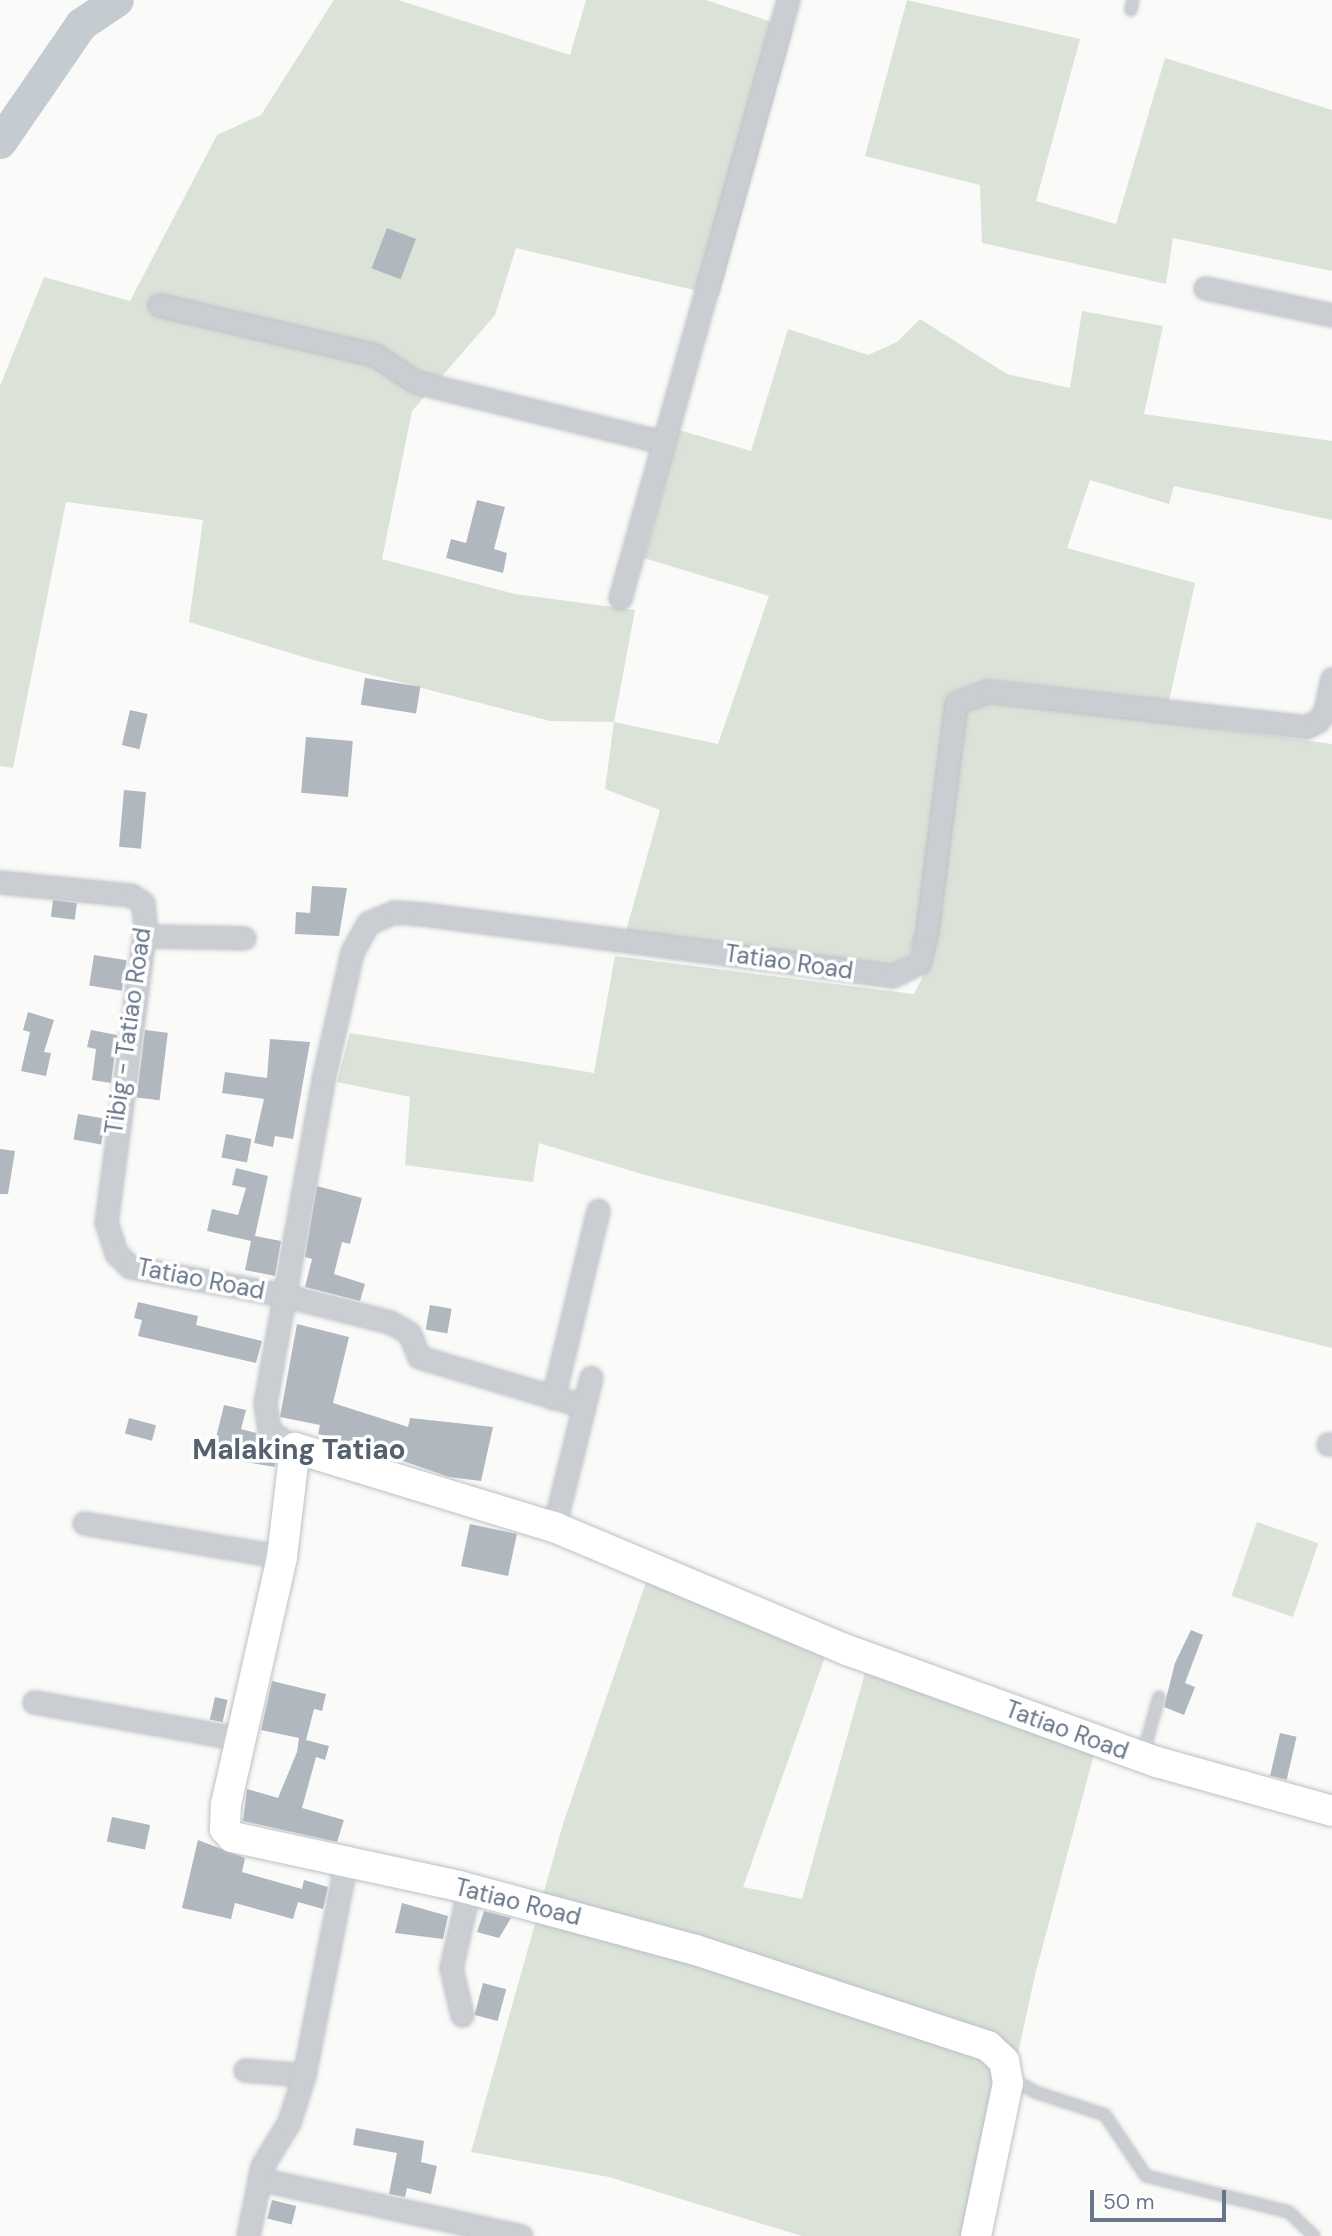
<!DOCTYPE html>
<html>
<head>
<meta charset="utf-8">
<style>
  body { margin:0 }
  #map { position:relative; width:1332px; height:2236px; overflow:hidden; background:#fafaf8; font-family:"DM Sans",sans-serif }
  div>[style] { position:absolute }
  .green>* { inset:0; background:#dbe2d8; transform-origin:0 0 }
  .river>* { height:33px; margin:-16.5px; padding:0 16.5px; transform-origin:16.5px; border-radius:16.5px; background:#c4ccd2 }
  .building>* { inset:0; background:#b0b7bf; transform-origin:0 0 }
  .roads { filter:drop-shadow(0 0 2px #bcc0c6) drop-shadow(0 0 2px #bcc0c6) }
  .lane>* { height:10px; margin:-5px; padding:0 5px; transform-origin:5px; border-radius:5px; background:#cacdd1 }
  .street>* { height:21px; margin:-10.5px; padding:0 10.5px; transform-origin:10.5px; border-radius:10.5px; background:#cacdd1 }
  .secondary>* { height:30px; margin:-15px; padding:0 15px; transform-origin:15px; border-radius:15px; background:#fff }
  span { translate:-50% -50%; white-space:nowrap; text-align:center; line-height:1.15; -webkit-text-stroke:7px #fff; paint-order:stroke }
  .street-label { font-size:24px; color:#67768b }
  .quarter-label { font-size:28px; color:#55616f; font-weight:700 }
  .scale { position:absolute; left:1090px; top:2190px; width:136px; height:32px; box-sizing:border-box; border:4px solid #67768b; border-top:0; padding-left:9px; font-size:21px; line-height:24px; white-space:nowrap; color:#67768b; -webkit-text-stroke:5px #fff; paint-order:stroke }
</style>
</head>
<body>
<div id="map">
  <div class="green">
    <div style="clip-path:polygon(334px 0,398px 0,570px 55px,586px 0,706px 0,793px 29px,719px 296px,516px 248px,495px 315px,412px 411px,382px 559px,515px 594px,635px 610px,614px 722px,718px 744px,769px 596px,644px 558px,679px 430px,751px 451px,788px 329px,868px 355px,897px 342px,920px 319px,1007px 374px,1070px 388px,1082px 311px,1163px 326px,1144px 414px,1332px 441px,1332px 520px,1174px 486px,1169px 504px,1090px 480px,1067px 548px,1195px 583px,1169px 701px,988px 680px,949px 694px,918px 931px,908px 955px,890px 966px,626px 931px,660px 810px,605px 789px,614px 722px,550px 721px,310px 659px,189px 622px,203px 520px,66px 502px,13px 768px,0 766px,0 386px,44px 277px,130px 301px,217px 135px,261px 115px)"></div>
    <div style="clip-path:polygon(907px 0,1080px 39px,1036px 201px,1116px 224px,1165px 58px,1332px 110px,1332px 271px,1173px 238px,1166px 284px,982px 243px,980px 185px,865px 156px)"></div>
    <div style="clip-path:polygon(989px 703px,1125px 716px,1332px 744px,1332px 1348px,645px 1175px,539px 1143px,533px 1182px,405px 1165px,410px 1097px,337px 1082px,350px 1033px,594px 1073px,615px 956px,914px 994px,928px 966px,965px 709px)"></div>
    <div style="left:1257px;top:1522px;width:65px;height:78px;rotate:19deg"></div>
    <div style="clip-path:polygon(647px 1579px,826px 1654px,743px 1887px,802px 1899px,866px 1669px,1094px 1754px,1035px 1975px,978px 2236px,802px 2236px,609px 2177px,471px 2152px,563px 1824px)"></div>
  </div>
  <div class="river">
    <div style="left:0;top:142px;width:143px;rotate:-55.5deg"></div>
    <div style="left:81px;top:24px;width:43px;rotate:-33.7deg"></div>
  </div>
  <div class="building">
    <div style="left:387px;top:228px;width:31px;height:43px;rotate:21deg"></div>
    <div style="clip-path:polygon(477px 500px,505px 507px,494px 549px,507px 553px,503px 573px,446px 558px,451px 539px,466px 543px)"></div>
    <div style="left:365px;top:678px;width:56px;height:27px;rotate:9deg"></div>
    <div style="left:130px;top:710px;width:18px;height:36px;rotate:13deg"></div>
    <div style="left:306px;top:737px;width:47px;height:56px;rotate:5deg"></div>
    <div style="left:124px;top:790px;width:22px;height:57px;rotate:5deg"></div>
    <div style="clip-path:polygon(312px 886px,347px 888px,339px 936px,295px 934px,296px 912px,310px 913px)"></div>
    <div style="left:53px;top:900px;width:24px;height:17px;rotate:7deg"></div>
    <div style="left:94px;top:955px;width:33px;height:31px;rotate:9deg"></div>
    <div style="clip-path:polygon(28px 1012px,54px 1020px,44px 1052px,51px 1053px,46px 1076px,21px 1071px,30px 1032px,23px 1030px)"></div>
    <div style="clip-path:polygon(91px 1030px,117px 1035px,111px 1083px,92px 1080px,96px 1049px,87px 1047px)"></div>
    <div style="left:145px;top:1030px;width:23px;height:68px;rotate:7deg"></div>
    <div style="clip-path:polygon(270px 1039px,310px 1042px,293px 1139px,275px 1136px,273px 1147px,254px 1143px,264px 1099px,222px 1093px,225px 1072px,267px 1078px)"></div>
    <div style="left:78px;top:1114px;width:28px;height:26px;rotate:10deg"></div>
    <div style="left:226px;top:1134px;width:26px;height:24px;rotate:11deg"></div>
    <div style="clip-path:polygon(0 1149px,15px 1151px,8px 1194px,0 1194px)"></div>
    <div style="clip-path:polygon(236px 1168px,268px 1176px,255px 1236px,281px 1241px,275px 1276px,245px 1270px,251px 1241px,207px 1231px,212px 1209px,238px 1215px,246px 1188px,232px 1185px)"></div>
    <div style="clip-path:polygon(317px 1186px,362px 1198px,350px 1244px,342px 1242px,334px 1274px,365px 1284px,360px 1301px,305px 1287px,312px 1259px,305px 1257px)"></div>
    <div style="clip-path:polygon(138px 1302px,198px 1316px,196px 1325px,262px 1341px,256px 1363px,138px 1336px,142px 1320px,134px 1318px)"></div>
    <div style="left:430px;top:1305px;width:22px;height:25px;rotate:10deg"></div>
    <div style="clip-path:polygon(297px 1324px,349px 1337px,333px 1403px,408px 1427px,410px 1418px,493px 1427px,481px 1481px,449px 1477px,400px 1460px,402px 1450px,359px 1440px,357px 1449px,339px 1443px,340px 1439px,318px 1434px,320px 1425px,280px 1417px)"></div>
    <div style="clip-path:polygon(224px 1405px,246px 1410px,241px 1429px,256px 1433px,277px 1452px,275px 1467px,239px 1461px,241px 1452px,214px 1446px)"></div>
    <div style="left:129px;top:1418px;width:28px;height:16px;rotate:15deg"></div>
    <div style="left:470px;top:1524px;width:48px;height:43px;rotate:12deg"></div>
    <div style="clip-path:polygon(1191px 1630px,1203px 1635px,1185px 1683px,1195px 1687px,1184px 1715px,1164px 1707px,1175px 1663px)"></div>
    <div style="clip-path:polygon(272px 1681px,326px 1694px,322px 1711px,314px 1709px,306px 1740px,329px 1746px,325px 1760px,316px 1757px,302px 1808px,344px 1820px,337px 1842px,243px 1821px,247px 1789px,278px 1798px,297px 1752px,299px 1738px,261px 1730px)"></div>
    <div style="left:215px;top:1697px;width:13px;height:23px;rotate:13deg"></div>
    <div style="left:1280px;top:1733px;width:17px;height:44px;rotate:13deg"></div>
    <div style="left:112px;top:1817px;width:39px;height:25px;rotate:12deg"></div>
    <div style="clip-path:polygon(198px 1840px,245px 1858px,242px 1872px,302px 1889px,304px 1880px,328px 1887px,323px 1909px,298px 1902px,293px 1919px,235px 1903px,231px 1919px,182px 1908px)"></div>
    <div style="clip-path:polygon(402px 1903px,448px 1916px,443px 1939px,395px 1933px)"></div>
    <div style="clip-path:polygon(484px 1911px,511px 1918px,499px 1938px,477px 1932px)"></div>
    <div style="left:483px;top:1983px;width:24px;height:33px;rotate:15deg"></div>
    <div style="clip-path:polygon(356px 2128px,424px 2141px,421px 2162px,437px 2166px,431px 2194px,407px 2188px,405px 2197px,389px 2194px,397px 2153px,353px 2145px)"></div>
    <div style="left:272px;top:2200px;width:25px;height:19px;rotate:14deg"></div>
  </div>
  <div class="roads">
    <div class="lane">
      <div style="left:1131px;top:10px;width:10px;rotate:-79deg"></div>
      <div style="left:1143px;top:1754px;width:59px;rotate:-74.3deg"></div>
      <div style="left:1012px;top:2079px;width:26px;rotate:29deg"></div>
      <div style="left:1035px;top:2092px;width:74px;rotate:18.2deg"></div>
      <div style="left:1105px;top:2115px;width:73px;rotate:56.1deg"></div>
      <div style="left:1146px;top:2176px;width:147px;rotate:14.1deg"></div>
      <div style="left:1289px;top:2212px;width:35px;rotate:44deg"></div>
    </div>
    <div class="street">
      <div style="left:1205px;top:288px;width:130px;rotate:12deg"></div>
      <div style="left:159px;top:305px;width:222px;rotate:13deg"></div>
      <div style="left:375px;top:355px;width:49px;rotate:33.4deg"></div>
      <div style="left:416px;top:382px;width:253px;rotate:13.7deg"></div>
      <div style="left:620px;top:598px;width:621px;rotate:-74.31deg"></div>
      <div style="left:0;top:882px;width:132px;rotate:5.7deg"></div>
      <div style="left:131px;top:895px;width:14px;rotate:34deg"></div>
      <div style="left:143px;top:903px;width:24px;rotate:85deg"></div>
      <div style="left:145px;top:927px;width:298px;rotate:97.5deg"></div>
      <div style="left:106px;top:1222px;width:33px;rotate:72deg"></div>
      <div style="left:116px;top:1253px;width:20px;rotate:45deg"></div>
      <div style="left:130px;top:1267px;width:156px;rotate:10.4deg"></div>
      <div style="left:283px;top:1295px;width:110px;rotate:14.2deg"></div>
      <div style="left:390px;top:1322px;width:22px;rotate:30deg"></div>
      <div style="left:409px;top:1333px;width:26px;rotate:67deg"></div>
      <div style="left:419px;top:1357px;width:171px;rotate:16.6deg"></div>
      <div style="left:144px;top:936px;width:100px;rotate:1.1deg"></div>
      <div style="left:553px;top:1398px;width:193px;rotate:-76.5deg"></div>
      <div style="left:1328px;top:1444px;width:4px"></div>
      <div style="left:295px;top:1448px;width:31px;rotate:-147deg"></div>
      <div style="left:269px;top:1431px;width:28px;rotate:-98deg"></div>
      <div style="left:265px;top:1403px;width:337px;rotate:-79.8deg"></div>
      <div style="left:325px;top:1071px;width:122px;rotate:-77.2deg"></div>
      <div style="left:352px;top:952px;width:33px;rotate:-61deg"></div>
      <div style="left:368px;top:923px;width:28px;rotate:-23deg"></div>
      <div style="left:394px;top:912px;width:29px;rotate:4deg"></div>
      <div style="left:423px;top:914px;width:473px;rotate:7.5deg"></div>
      <div style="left:892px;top:976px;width:30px;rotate:-26deg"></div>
      <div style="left:919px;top:963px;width:34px;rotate:-76deg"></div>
      <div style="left:927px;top:930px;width:229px;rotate:-82.7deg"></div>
      <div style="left:956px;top:703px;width:33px;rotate:-21deg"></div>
      <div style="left:987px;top:691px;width:321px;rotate:6.4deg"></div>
      <div style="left:1306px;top:727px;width:13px;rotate:-27deg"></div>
      <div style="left:1318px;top:721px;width:12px;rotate:-55deg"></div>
      <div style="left:1325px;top:711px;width:33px;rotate:-78deg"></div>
      <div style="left:84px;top:1523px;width:201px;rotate:9.7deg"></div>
      <div style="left:554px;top:1527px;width:154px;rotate:-76.1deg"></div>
      <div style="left:34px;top:1702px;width:210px;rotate:10.1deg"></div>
      <div style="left:462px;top:2015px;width:48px;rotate:-103.2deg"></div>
      <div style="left:451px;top:1968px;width:81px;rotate:-77.2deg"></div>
      <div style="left:245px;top:2070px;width:59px;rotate:4.8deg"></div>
      <div style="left:259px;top:2179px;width:268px;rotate:12.3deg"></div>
      <div style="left:248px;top:2236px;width:71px;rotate:-78.7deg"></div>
      <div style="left:262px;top:2166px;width:52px;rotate:-58.5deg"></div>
      <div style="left:289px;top:2122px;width:49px;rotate:-72.3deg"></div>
      <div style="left:304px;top:2075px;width:218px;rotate:-78.9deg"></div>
    </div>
    <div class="secondary">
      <div style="left:976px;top:2236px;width:156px;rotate:-78.2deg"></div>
      <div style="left:1008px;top:2083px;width:22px;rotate:-100deg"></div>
      <div style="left:1004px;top:2061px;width:22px;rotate:-137deg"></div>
      <div style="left:988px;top:2046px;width:307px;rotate:-161.8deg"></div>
      <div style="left:696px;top:1950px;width:245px;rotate:-164.9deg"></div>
      <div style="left:459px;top:1886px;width:232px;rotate:-167.8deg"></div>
      <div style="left:232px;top:1837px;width:11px;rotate:-131deg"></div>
      <div style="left:225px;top:1829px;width:25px;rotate:-88deg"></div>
      <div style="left:226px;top:1804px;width:253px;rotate:-77.2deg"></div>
      <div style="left:282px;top:1557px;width:110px;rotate:-83.2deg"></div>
      <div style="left:295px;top:1448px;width:271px;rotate:17deg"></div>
      <div style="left:554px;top:1527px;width:318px;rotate:22.8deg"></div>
      <div style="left:847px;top:1650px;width:330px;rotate:19.9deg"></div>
      <div style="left:1157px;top:1762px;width:182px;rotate:15.6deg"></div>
    </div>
  </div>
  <div class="street-label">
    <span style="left:789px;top:962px;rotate:8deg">Tatiao Road</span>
    <span style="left:128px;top:1031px;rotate:-82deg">Tibig - Tatiao Road</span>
    <span style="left:201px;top:1279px;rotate:11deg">Tatiao Road</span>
    <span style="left:1067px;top:1730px;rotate:20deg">Tatiao Road</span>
    <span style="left:518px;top:1902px;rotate:14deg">Tatiao Road</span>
  </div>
  <div class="quarter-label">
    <span style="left:299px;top:1450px">Malaking Tatiao</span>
  </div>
  <div class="scale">50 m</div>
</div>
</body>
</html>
